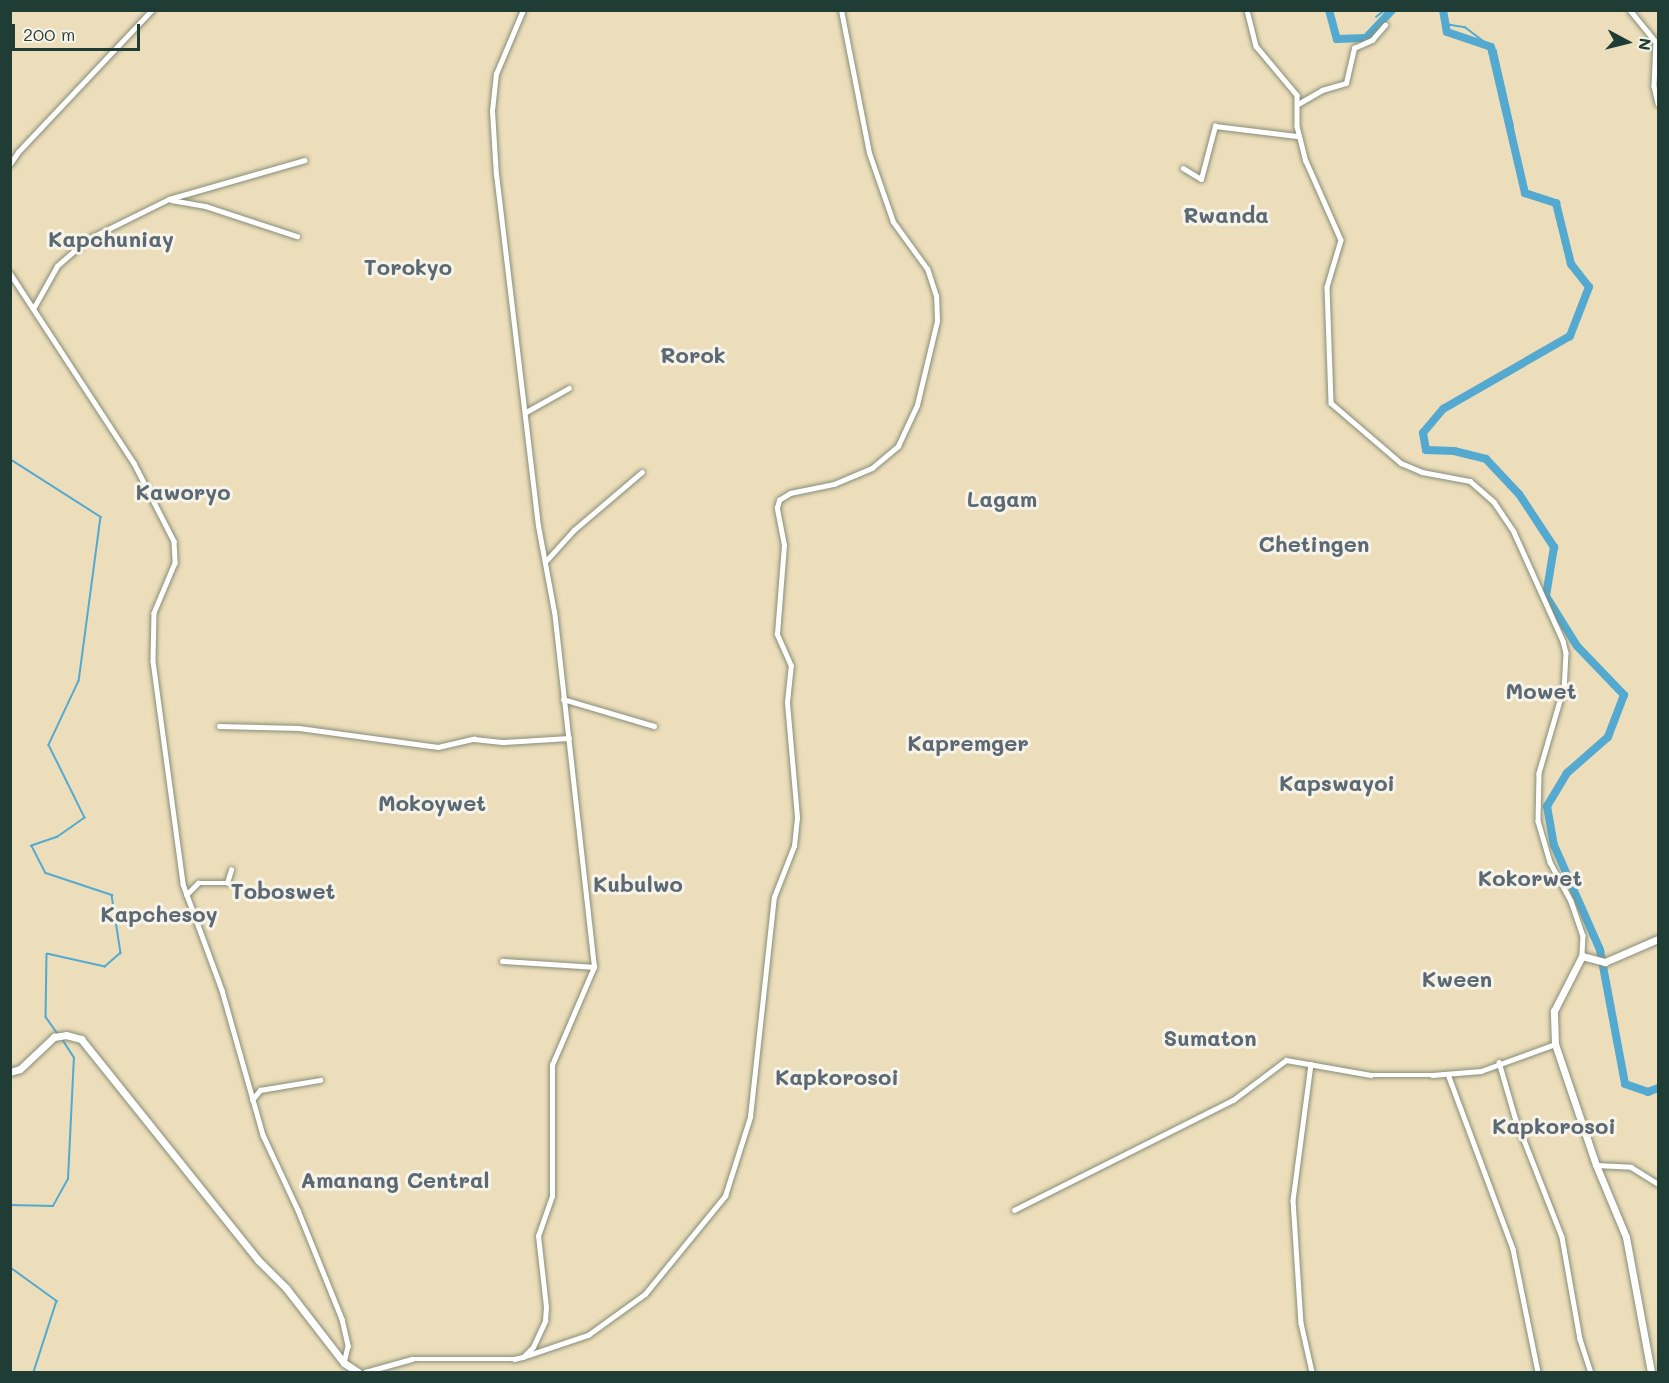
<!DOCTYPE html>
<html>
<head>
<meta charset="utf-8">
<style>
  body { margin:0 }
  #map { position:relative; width:1669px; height:1383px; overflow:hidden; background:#eddebb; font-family:Mali,sans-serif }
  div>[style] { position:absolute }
  .stream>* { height:1.5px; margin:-0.75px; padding:0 0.75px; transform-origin:0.75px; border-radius:0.75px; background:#53a9cf }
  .river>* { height:8px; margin:-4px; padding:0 4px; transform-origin:4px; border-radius:4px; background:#53a9cf }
  .roads { filter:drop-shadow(0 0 2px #868e78) drop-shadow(0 0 2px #868e78) }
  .minor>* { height:4.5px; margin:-2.25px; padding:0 2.25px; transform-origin:2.25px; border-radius:2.25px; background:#fff }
  .primary>* { height:7px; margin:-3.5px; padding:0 3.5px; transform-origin:3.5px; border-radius:3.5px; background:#fff }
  span { translate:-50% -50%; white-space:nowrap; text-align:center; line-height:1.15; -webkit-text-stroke:6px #f7f3e8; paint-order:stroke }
  .quarter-label { font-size:22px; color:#5a6973; font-weight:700 }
  .frame { position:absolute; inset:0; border:12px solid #1f3d34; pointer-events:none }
  .north { position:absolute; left:1597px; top:12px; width:60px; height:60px; -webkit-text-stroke:4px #f7f3e8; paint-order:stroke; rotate:97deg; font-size:16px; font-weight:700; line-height:24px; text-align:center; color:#1f3d34 }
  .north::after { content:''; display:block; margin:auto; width:21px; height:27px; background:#1f3d34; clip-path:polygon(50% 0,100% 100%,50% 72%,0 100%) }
  .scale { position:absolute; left:12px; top:24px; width:128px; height:27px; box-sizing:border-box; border:3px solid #1f3d34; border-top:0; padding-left:8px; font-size:18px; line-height:21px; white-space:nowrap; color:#1f3d34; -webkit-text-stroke:4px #f7f3e8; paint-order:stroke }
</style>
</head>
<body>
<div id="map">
  <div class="stream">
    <div style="left:1442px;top:10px;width:14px;rotate:78deg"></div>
    <div style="left:1445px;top:24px;width:20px;rotate:9deg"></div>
    <div style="left:1465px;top:27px;width:39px;rotate:37deg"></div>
    <div style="left:1496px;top:50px;width:76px;rotate:77.1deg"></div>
    <div style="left:1513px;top:124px;width:41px;rotate:84.4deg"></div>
    <div style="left:1376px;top:17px;width:11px;rotate:-38deg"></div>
    <div style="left:10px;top:459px;width:108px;rotate:32.5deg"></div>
    <div style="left:101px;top:517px;width:165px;rotate:97.6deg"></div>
    <div style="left:79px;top:681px;width:71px;rotate:115.1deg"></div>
    <div style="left:49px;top:745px;width:81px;rotate:63.7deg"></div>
    <div style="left:85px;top:818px;width:33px;rotate:145deg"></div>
    <div style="left:58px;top:837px;width:28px;rotate:161deg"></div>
    <div style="left:32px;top:846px;width:30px;rotate:63deg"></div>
    <div style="left:46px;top:873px;width:70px;rotate:18.4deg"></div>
    <div style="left:112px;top:895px;width:59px;rotate:81.2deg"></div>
    <div style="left:121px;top:953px;width:21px;rotate:139deg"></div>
    <div style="left:105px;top:967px;width:59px;rotate:-167.4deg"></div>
    <div style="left:47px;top:954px;width:63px;rotate:90.9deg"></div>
    <div style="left:46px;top:1017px;width:21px;rotate:55deg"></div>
    <div style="left:10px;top:1205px;width:43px;rotate:1.3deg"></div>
    <div style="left:53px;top:1206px;width:31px;rotate:-61deg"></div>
    <div style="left:68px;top:1179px;width:121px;rotate:-87.2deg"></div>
    <div style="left:74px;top:1058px;width:24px;rotate:-123deg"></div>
    <div style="left:10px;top:1267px;width:58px;rotate:35.9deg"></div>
    <div style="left:57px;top:1301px;width:75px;rotate:107.9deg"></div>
  </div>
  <div class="river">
    <div style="left:1329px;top:10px;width:30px;rotate:75deg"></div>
    <div style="left:1337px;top:39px;width:29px;rotate:-2deg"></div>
    <div style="left:1366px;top:38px;width:38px;rotate:-47deg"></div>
    <div style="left:1443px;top:10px;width:22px;rotate:80deg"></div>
    <div style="left:1447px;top:32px;width:46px;rotate:18.8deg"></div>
    <div style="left:1491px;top:47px;width:150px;rotate:76.9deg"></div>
    <div style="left:1525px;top:193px;width:33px;rotate:18deg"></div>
    <div style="left:1556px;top:203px;width:63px;rotate:76.2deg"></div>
    <div style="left:1571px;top:264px;width:29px;rotate:52deg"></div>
    <div style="left:1589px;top:287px;width:53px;rotate:111.2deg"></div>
    <div style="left:1570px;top:336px;width:146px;rotate:150.1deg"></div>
    <div style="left:1443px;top:409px;width:31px;rotate:130deg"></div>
    <div style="left:1423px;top:433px;width:17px;rotate:80deg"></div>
    <div style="left:1426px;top:450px;width:28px;rotate:2deg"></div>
    <div style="left:1454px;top:451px;width:33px;rotate:14deg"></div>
    <div style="left:1486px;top:459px;width:48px;rotate:46.7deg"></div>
    <div style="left:1519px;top:494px;width:64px;rotate:56.6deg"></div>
    <div style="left:1554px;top:547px;width:50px;rotate:99.3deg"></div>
    <div style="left:1546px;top:596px;width:59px;rotate:58.2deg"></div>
    <div style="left:1577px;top:646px;width:68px;rotate:46.2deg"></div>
    <div style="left:1624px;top:695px;width:45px;rotate:110.9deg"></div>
    <div style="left:1608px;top:737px;width:55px;rotate:138.7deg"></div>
    <div style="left:1567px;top:773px;width:39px;rotate:121deg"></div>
    <div style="left:1547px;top:806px;width:40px;rotate:80deg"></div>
    <div style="left:1554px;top:845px;width:115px;rotate:66.3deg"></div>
    <div style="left:1600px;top:950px;width:136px;rotate:79.4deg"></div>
    <div style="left:1625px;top:1084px;width:24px;rotate:19deg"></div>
    <div style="left:1648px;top:1092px;width:11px;rotate:-22deg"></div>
  </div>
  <div class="roads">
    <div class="minor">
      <div style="left:1247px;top:10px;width:37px;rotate:76deg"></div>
      <div style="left:1256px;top:46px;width:64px;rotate:50.1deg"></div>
      <div style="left:1297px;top:95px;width:31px;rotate:90deg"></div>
      <div style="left:1297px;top:126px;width:36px;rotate:76deg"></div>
      <div style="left:1306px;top:161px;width:86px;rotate:66.1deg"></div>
      <div style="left:1341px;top:240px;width:49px;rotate:106.6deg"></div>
      <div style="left:1327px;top:287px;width:116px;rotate:88deg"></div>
      <div style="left:1331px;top:403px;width:92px;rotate:40.6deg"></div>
      <div style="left:1401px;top:463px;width:23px;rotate:23deg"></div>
      <div style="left:1422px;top:472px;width:49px;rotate:10.6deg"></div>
      <div style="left:1470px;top:481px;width:32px;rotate:41deg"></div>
      <div style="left:1494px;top:502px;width:36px;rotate:56deg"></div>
      <div style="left:1514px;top:532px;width:120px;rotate:65.8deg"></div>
      <div style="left:1563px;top:641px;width:12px;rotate:76deg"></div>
      <div style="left:1566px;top:653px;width:34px;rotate:93deg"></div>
      <div style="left:1564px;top:687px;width:90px;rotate:106.2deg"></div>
      <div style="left:1539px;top:773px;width:48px;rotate:91.2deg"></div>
      <div style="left:1538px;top:821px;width:43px;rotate:73.7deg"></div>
      <div style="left:1550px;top:862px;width:44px;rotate:61.7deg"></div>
      <div style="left:1571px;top:901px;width:36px;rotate:71deg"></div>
      <div style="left:1583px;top:935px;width:21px;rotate:93deg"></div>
      <div style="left:1630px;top:10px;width:41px;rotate:50.9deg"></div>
      <div style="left:1656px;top:42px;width:44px;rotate:92.6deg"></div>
      <div style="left:1654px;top:86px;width:18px;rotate:77deg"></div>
      <div style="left:1298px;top:104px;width:28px;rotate:-30deg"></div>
      <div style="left:1322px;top:90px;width:25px;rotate:-16deg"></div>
      <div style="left:1346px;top:83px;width:36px;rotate:-77deg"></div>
      <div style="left:1354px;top:48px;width:20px;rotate:-24deg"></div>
      <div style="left:1372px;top:40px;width:20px;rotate:-49deg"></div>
      <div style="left:10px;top:164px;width:14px;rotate:-56deg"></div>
      <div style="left:18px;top:152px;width:195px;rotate:-46.7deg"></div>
      <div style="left:1183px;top:168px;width:21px;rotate:31deg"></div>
      <div style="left:1201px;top:179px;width:55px;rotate:-75.2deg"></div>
      <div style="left:1215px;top:126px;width:84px;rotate:6.9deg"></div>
      <div style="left:171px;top:200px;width:35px;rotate:10deg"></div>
      <div style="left:205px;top:206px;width:97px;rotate:18.1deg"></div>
      <div style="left:10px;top:273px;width:227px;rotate:56.9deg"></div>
      <div style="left:134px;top:463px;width:88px;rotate:62.9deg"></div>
      <div style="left:174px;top:541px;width:22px;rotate:87deg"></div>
      <div style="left:175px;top:563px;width:54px;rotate:112.8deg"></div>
      <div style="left:154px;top:613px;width:48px;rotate:91.2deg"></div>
      <div style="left:153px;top:661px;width:225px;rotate:82.3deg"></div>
      <div style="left:183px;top:884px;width:113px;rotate:69.8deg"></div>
      <div style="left:222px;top:990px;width:151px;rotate:74.2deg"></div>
      <div style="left:263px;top:1135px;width:83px;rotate:65deg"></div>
      <div style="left:298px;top:1210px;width:118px;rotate:68deg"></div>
      <div style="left:342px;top:1319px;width:28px;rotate:77deg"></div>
      <div style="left:348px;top:1346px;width:17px;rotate:103deg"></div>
      <div style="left:33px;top:309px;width:49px;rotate:-60.8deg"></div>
      <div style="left:57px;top:266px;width:41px;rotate:-41.1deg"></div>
      <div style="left:88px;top:239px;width:90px;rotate:-26.3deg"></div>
      <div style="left:169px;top:199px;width:141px;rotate:-16deg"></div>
      <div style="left:526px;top:412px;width:49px;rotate:-29.2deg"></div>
      <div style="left:545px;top:562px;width:43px;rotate:-47.8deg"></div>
      <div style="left:574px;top:530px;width:89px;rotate:-40.5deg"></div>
      <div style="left:563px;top:699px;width:95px;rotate:16.5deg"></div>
      <div style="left:219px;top:726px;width:80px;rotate:1.4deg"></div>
      <div style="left:299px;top:728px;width:140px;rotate:7.8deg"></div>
      <div style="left:438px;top:747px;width:37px;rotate:-13deg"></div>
      <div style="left:474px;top:739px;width:30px;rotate:6deg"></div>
      <div style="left:504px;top:742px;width:65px;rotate:-3.5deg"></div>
      <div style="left:186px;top:895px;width:17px;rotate:-45deg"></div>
      <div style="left:198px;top:883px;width:29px"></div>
      <div style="left:227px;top:883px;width:14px;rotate:-73deg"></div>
      <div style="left:502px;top:961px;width:92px;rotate:3.7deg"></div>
      <div style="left:1499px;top:1062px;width:57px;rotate:73.8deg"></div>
      <div style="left:1515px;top:1117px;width:129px;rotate:68.6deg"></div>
      <div style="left:1562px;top:1237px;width:104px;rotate:80deg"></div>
      <div style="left:1580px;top:1339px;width:35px;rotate:72deg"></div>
      <div style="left:1311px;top:1064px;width:137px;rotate:97.5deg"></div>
      <div style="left:1293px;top:1200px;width:123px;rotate:86.3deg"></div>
      <div style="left:1301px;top:1323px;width:50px;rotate:77.3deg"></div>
      <div style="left:1448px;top:1074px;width:187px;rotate:69.6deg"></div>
      <div style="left:1513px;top:1249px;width:126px;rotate:78.5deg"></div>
      <div style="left:252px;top:1100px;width:13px;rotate:-51deg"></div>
      <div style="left:260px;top:1090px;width:61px;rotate:-9.5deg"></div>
      <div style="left:1596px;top:1165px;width:35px;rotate:3deg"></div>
      <div style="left:1631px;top:1167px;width:32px;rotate:32deg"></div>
      <div style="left:1014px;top:1210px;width:245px;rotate:-26.7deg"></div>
      <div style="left:1233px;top:1100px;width:66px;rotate:-37deg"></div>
      <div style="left:1286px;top:1060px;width:86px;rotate:10deg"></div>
      <div style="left:1371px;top:1075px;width:61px"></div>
      <div style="left:1432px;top:1075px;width:49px;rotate:-4.7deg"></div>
      <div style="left:1481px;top:1071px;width:79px;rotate:-20deg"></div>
      <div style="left:523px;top:1357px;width:69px;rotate:-18.7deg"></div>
      <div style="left:588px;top:1335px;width:70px;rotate:-35.7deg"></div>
      <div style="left:645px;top:1294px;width:127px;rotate:-50.8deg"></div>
      <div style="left:725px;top:1196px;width:83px;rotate:-72.4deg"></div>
      <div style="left:750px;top:1117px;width:221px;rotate:-83.8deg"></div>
      <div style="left:774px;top:897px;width:55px;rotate:-68.6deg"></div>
      <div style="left:794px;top:846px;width:29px;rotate:-84deg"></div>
      <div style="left:797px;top:817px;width:115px;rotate:-95deg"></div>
      <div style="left:787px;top:702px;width:36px;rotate:-84deg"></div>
      <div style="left:791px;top:666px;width:35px;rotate:-114deg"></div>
      <div style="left:777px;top:634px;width:89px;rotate:-85.5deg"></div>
      <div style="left:784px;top:545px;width:38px;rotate:-101deg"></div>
      <div style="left:777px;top:508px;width:8px;rotate:-76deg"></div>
      <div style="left:779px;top:500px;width:13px;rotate:-32deg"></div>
      <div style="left:790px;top:493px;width:45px;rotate:-11.6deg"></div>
      <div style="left:834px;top:484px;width:41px;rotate:-22.8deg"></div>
      <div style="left:872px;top:468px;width:34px;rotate:-40deg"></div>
      <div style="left:898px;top:446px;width:45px;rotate:-65.1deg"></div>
      <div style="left:917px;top:405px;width:86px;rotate:-76.6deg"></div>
      <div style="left:937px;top:321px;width:25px;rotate:-92deg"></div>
      <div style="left:936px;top:296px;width:28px;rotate:-108deg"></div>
      <div style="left:927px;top:269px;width:58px;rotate:-125.9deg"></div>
      <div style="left:893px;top:222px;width:73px;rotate:-109.2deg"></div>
      <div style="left:869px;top:153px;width:146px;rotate:-101.1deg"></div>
      <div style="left:365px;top:1372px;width:49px;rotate:-15.5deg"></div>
      <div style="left:412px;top:1359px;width:102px"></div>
      <div style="left:514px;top:1359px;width:9px;rotate:-13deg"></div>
      <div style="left:523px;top:1357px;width:14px;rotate:-45deg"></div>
      <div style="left:533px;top:1347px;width:29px;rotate:-65deg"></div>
      <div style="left:545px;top:1321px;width:14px;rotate:-86deg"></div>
      <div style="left:546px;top:1307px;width:71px;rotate:-96.4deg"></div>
      <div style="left:538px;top:1236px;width:42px;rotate:-70.7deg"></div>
      <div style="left:552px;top:1196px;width:131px;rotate:-90deg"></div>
      <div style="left:552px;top:1065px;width:107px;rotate:-66.8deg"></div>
      <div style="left:594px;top:967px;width:357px;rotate:-96.4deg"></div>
      <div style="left:554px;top:612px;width:87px;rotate:-100.5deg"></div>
      <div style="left:538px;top:526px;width:353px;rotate:-96.8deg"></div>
      <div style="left:496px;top:176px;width:65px;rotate:-93.5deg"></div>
      <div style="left:492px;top:111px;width:37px;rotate:-84deg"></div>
      <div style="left:496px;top:74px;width:69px;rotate:-67.1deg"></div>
    </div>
    <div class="primary">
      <div style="left:10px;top:1072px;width:10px;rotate:-17deg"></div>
      <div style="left:20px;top:1069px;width:47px;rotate:-43.3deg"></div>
      <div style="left:54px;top:1037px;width:12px;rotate:-9deg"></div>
      <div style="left:66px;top:1035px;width:16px;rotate:15deg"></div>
      <div style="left:81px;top:1039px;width:283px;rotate:51.3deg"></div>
      <div style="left:258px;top:1260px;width:40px;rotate:45deg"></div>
      <div style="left:286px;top:1288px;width:95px;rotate:52.3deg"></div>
      <div style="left:344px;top:1363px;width:17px;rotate:33deg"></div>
      <div style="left:1651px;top:1372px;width:137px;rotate:-100.5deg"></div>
      <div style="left:1626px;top:1237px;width:78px;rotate:-112.6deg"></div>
      <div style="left:1596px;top:1165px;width:128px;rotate:-108.7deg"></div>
      <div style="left:1555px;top:1044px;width:33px;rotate:-92deg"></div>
      <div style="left:1554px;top:1011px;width:62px;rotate:-63deg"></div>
      <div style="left:1582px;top:956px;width:24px;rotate:15deg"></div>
      <div style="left:1605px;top:962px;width:58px;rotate:-23.5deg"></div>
    </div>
  </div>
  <div class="quarter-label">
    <span style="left:1226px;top:215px">Rwanda</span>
    <span style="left:111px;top:239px">Kapchuniay</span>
    <span style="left:408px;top:267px">Torokyo</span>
    <span style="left:693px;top:355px">Rorok</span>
    <span style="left:183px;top:492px">Kaworyo</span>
    <span style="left:1002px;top:499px">Lagam</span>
    <span style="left:1314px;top:544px">Chetingen</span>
    <span style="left:1541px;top:691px">Mowet</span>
    <span style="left:968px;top:743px">Kapremger</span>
    <span style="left:1337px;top:783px">Kapswayoi</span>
    <span style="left:432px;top:803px">Mokoywet</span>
    <span style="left:1530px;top:878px">Kokorwet</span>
    <span style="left:638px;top:884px">Kubulwo</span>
    <span style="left:283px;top:891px">Toboswet</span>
    <span style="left:159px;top:914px">Kapchesoy</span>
    <span style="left:1457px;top:979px">Kween</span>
    <span style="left:1210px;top:1038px">Sumaton</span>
    <span style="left:837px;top:1077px">Kapkorosoi</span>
    <span style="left:1554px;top:1126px">Kapkorosoi</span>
    <span style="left:395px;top:1180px">Amanang Central</span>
  </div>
  <div class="frame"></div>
  <div class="north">N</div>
  <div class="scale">200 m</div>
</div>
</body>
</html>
